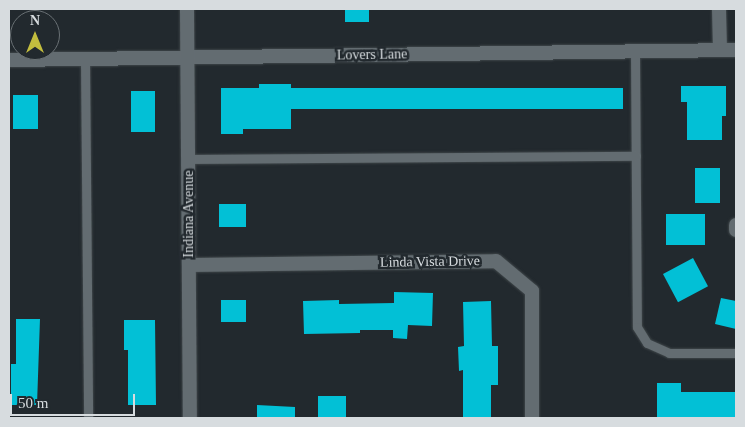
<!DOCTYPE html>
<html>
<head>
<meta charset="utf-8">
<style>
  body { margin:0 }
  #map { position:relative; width:745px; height:427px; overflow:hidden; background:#22292e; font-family:"Times New Roman",serif }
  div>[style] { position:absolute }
  .building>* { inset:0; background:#02c0d6; transform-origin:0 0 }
  .roads { filter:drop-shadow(0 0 1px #40474a) drop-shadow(0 0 1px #40474a) }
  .service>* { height:9px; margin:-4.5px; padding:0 4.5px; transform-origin:4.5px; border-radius:4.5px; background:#636c71 }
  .minor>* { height:14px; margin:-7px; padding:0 7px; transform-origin:7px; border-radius:7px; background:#636c71 }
  .tertiary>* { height:14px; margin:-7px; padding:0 7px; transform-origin:7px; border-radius:7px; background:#636c71 }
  span { translate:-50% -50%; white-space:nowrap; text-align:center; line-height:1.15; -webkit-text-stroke:5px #22292e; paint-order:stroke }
  .street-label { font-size:14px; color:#d7dcdf }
  .frame { position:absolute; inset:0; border:10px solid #d7dcdf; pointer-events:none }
  .north { position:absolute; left:10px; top:10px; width:50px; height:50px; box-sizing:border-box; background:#22292e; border:1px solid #6a7175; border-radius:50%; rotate:0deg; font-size:14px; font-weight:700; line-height:20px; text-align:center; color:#d7dcdf }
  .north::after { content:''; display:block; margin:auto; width:18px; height:22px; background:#c3bd3e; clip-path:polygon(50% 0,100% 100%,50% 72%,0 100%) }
  .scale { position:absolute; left:10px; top:394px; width:125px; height:22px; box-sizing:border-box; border:2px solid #d7dcdf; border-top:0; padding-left:6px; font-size:15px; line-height:18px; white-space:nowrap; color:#d7dcdf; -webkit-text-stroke:4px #22292e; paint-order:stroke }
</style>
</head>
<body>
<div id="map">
  <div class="building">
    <div style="left:345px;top:9px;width:24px;height:13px"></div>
    <div style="clip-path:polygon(259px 84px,291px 84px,291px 88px,623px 88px,623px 109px,291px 109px,291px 129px,243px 129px,243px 134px,221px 134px,221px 88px,259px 88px)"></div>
    <div style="clip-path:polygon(681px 86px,726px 86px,726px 116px,722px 116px,722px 140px,687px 140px,687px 102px,681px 102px)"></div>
    <div style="left:131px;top:91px;width:24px;height:41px"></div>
    <div style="left:13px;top:95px;width:25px;height:34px"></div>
    <div style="left:695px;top:168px;width:25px;height:35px"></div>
    <div style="left:219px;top:204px;width:27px;height:23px"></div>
    <div style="left:666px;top:214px;width:39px;height:31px"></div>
    <div style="left:693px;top:258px;width:32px;height:34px;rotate:62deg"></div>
    <div style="clip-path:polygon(394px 292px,433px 293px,432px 326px,408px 325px,407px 339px,393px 338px,393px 330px,360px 330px,360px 333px,304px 334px,303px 301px,339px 300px,339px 304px,394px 303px)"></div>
    <div style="clip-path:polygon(721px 298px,736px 301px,736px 329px,715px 324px)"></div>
    <div style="left:221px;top:300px;width:25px;height:22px"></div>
    <div style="clip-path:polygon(491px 301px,492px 346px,498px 346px,498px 385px,491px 385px,491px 418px,463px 418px,463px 370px,459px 371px,458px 347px,464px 346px,463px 302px)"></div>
    <div style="clip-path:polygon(16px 319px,40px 319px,37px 405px,11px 405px,11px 364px,16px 364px)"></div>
    <div style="clip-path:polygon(124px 320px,155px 320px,156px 405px,128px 405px,128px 350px,124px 350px)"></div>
    <div style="clip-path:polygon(657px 383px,681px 383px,681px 392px,736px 392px,736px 418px,657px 418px)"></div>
    <div style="left:318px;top:396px;width:28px;height:22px"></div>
    <div style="clip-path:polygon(257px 405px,295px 407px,295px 418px,257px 418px)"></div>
  </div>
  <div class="roads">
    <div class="service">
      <div style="left:635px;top:52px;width:275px;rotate:89.6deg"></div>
      <div style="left:637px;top:327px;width:19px;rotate:58deg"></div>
      <div style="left:647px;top:343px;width:24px;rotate:24deg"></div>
      <div style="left:669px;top:353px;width:67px"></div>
      <div style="left:85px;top:58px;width:360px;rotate:89.5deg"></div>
      <div style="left:188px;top:159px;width:448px;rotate:-0.4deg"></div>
    </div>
    <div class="minor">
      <div style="left:719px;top:9px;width:41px;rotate:88.6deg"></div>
      <div style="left:9px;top:60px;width:727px;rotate:-0.79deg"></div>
      <div style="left:736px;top:225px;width:5px;rotate:90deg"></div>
      <div style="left:189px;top:265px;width:307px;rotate:-0.7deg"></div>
      <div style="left:496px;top:261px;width:47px;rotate:39.8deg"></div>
      <div style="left:532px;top:291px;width:127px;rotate:90deg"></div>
    </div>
    <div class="tertiary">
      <div style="left:187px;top:9px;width:409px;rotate:89.6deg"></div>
    </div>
  </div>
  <div class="street-label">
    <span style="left:372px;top:55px;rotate:-1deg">Lovers Lane</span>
    <span style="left:189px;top:214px;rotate:-90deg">Indiana Avenue</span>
    <span style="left:430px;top:262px;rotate:-1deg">Linda Vista Drive</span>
  </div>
  <div class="frame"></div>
  <div class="north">N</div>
  <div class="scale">50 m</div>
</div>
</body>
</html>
